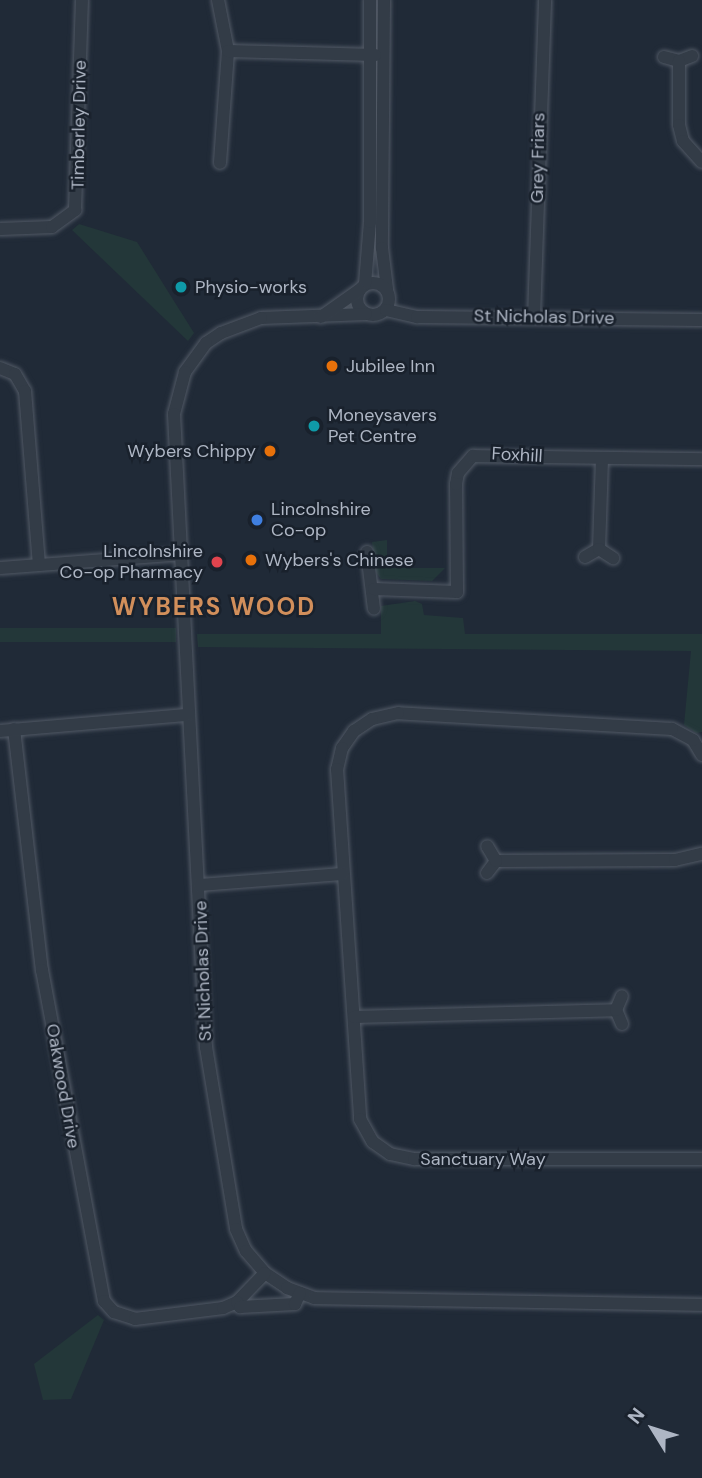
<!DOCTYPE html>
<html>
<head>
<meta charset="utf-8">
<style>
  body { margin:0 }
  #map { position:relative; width:702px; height:1478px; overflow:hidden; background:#202a37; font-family:"DM Sans",sans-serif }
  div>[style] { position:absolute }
  .green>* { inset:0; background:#233739; transform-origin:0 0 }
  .roads { filter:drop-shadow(0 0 2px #515965) drop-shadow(0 0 2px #515965) }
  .minor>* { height:12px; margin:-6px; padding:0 6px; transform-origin:6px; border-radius:6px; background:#333c47 }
  .minor>.ring { margin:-6px; padding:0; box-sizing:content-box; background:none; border:12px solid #333c47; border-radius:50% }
  .dots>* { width:19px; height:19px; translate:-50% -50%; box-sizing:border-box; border:4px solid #19212c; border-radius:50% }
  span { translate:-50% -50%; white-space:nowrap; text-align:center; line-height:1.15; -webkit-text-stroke:5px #19212c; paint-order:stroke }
  .street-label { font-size:18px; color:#aeb6c4 }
  .poi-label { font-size:18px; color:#aeb6c4 }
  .left { translate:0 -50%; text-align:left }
  .right { translate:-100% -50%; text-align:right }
  .district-label { font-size:24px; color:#d28f5b; font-weight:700; letter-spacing:2px }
  .north { position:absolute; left:618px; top:1394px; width:70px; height:70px; -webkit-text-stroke:5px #19212c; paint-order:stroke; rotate:308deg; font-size:19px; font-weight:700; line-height:28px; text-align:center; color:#aeb6c4 }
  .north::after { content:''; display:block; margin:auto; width:24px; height:32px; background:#aeb6c4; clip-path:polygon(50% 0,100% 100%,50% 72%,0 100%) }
</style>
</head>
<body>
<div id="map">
  <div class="green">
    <div style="clip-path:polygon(79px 224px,137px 242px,194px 333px,188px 341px,72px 230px)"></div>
    <div style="clip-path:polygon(387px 540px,387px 568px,445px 568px,432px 581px,381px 579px,375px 571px,372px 542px)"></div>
    <div style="clip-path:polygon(415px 601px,422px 604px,424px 615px,463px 618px,465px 634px,702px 634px,702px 732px,696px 733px,684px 725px,691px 651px,198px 647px,197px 634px,381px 634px,381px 606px)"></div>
    <div style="left:176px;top:628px;width:14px;height:176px;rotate:90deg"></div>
    <div style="clip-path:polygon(98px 1315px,104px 1320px,71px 1399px,43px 1400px,34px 1364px)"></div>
  </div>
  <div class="roads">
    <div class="minor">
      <div style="left:218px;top:0;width:52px;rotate:78.9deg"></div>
      <div style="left:228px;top:51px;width:112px;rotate:94.1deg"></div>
      <div style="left:384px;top:0;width:248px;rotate:90.5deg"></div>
      <div style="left:382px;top:248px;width:41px;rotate:83deg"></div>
      <div style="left:228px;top:51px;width:147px;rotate:1.6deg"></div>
      <div style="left:664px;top:57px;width:16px;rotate:15deg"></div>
      <div style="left:679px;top:61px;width:14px;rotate:-21deg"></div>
      <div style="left:679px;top:61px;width:64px;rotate:90deg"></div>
      <div style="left:679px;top:125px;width:16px;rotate:76deg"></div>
      <div style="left:683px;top:141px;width:28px;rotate:48deg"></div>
      <div style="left:0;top:229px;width:52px;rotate:-2.2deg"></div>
      <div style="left:52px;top:227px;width:29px;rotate:-36deg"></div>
      <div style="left:75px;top:210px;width:210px;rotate:-88.1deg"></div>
      <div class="ring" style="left:357px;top:283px;width:20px;height:20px"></div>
      <div style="left:365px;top:284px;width:62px;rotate:-85.4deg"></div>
      <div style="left:370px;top:222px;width:222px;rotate:-90deg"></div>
      <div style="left:386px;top:310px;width:32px;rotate:13deg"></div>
      <div style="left:417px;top:317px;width:285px;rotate:0.6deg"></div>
      <div style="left:366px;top:314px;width:105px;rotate:177.8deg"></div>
      <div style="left:261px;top:318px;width:43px;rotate:159.4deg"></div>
      <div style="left:221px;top:333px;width:18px;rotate:146deg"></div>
      <div style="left:206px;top:343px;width:36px;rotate:126deg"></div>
      <div style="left:185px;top:372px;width:43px;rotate:104.7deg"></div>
      <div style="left:174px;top:414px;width:634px;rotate:87.11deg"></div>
      <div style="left:206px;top:1047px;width:184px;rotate:80.6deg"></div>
      <div style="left:236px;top:1229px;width:24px;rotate:66deg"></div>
      <div style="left:246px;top:1251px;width:29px;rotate:49deg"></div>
      <div style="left:265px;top:1273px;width:27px;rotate:34deg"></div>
      <div style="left:287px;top:1288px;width:29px;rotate:20deg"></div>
      <div style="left:314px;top:1298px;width:388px;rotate:1deg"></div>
      <div style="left:321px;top:317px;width:47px;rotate:-35.4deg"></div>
      <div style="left:534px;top:317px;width:317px;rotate:-88deg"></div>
      <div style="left:0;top:368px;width:16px;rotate:22deg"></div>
      <div style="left:15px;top:374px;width:20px;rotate:60deg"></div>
      <div style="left:25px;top:391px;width:174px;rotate:85.4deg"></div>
      <div style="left:599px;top:549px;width:90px;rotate:-88.1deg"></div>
      <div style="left:367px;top:552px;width:57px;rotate:83deg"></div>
      <div style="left:585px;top:557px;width:16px;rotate:-30deg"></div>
      <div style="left:599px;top:549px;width:17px;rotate:33deg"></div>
      <div style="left:0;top:568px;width:181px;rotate:-4.4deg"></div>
      <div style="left:374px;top:589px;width:83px;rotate:2.1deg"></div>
      <div style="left:457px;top:592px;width:108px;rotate:-90.5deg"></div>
      <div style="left:456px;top:484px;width:11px;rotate:-80deg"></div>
      <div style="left:458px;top:473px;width:23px;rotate:-49deg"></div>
      <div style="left:473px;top:456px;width:229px;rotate:0.8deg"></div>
      <div style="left:14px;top:729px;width:243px;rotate:83.4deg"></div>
      <div style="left:42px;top:970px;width:337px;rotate:79.4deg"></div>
      <div style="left:104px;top:1301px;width:15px;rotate:48deg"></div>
      <div style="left:114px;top:1312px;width:22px;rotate:18deg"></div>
      <div style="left:135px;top:1319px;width:89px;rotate:-7.1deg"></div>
      <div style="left:223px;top:1308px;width:15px;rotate:-23deg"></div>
      <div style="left:237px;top:1302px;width:40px;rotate:-46deg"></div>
      <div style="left:0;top:731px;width:189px;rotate:-4.9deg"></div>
      <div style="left:702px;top:755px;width:17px;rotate:-121deg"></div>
      <div style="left:693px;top:740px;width:24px;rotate:-152deg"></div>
      <div style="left:672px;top:729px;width:274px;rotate:-176.7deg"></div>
      <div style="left:398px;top:713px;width:27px;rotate:167deg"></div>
      <div style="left:372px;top:719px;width:22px;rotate:146deg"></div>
      <div style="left:354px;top:731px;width:21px;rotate:125deg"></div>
      <div style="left:342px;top:748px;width:22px;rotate:103deg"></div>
      <div style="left:337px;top:769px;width:351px;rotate:86.2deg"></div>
      <div style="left:360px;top:1119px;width:26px;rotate:61deg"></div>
      <div style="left:373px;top:1142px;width:21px;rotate:35deg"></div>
      <div style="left:390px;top:1154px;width:25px;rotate:12deg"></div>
      <div style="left:414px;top:1159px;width:288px"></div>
      <div style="left:496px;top:861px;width:179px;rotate:-0.3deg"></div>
      <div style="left:675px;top:860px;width:28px;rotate:-13deg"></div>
      <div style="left:487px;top:873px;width:15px;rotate:-53deg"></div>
      <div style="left:496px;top:861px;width:17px;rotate:-121deg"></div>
      <div style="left:199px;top:885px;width:144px;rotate:-4.4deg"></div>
      <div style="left:354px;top:1017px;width:262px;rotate:-1.5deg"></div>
      <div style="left:622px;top:1024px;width:15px;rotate:-113deg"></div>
      <div style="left:616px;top:1010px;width:15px;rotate:-67deg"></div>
      <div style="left:237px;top:1302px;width:6px;rotate:59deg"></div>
      <div style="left:240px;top:1307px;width:55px;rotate:-3.1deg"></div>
      <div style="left:295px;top:1304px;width:12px;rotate:-66deg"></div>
    </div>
  </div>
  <div class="dots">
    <div style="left:181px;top:287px;background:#0f9aa8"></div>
    <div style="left:332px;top:366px;background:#e8710a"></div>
    <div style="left:314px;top:426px;background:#0f9aa8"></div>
    <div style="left:270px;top:451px;background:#e8710a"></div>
    <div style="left:257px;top:520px;background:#3f7fe0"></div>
    <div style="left:251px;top:560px;background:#e8710a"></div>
    <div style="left:217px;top:562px;background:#e0444e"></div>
  </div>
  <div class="street-label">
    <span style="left:79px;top:125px;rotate:-89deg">Timberley Drive</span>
    <span style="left:538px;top:158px;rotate:-89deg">Grey Friars</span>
    <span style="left:544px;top:317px;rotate:1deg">St Nicholas Drive</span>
    <span style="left:517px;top:455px;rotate:3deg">Foxhill</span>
    <span style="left:203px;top:971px;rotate:-92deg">St Nicholas Drive</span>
    <span style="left:63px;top:1086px;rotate:80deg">Oakwood Drive</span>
    <span style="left:483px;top:1159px">Sanctuary Way</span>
  </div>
  <div class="poi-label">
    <span class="left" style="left:195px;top:287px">Physio-works</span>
    <span class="left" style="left:346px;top:366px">Jubilee Inn</span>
    <span class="left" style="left:328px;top:426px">Moneysavers<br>Pet Centre</span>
    <span class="right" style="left:256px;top:451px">Wybers Chippy</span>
    <span class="left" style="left:271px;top:520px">Lincolnshire<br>Co-op</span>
    <span class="right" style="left:203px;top:562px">Lincolnshire<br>Co-op Pharmacy</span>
    <span class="left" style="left:265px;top:560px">Wybers's Chinese</span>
  </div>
  <div class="district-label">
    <span style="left:214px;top:607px">WYBERS WOOD</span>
  </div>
  <div class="north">N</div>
</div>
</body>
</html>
